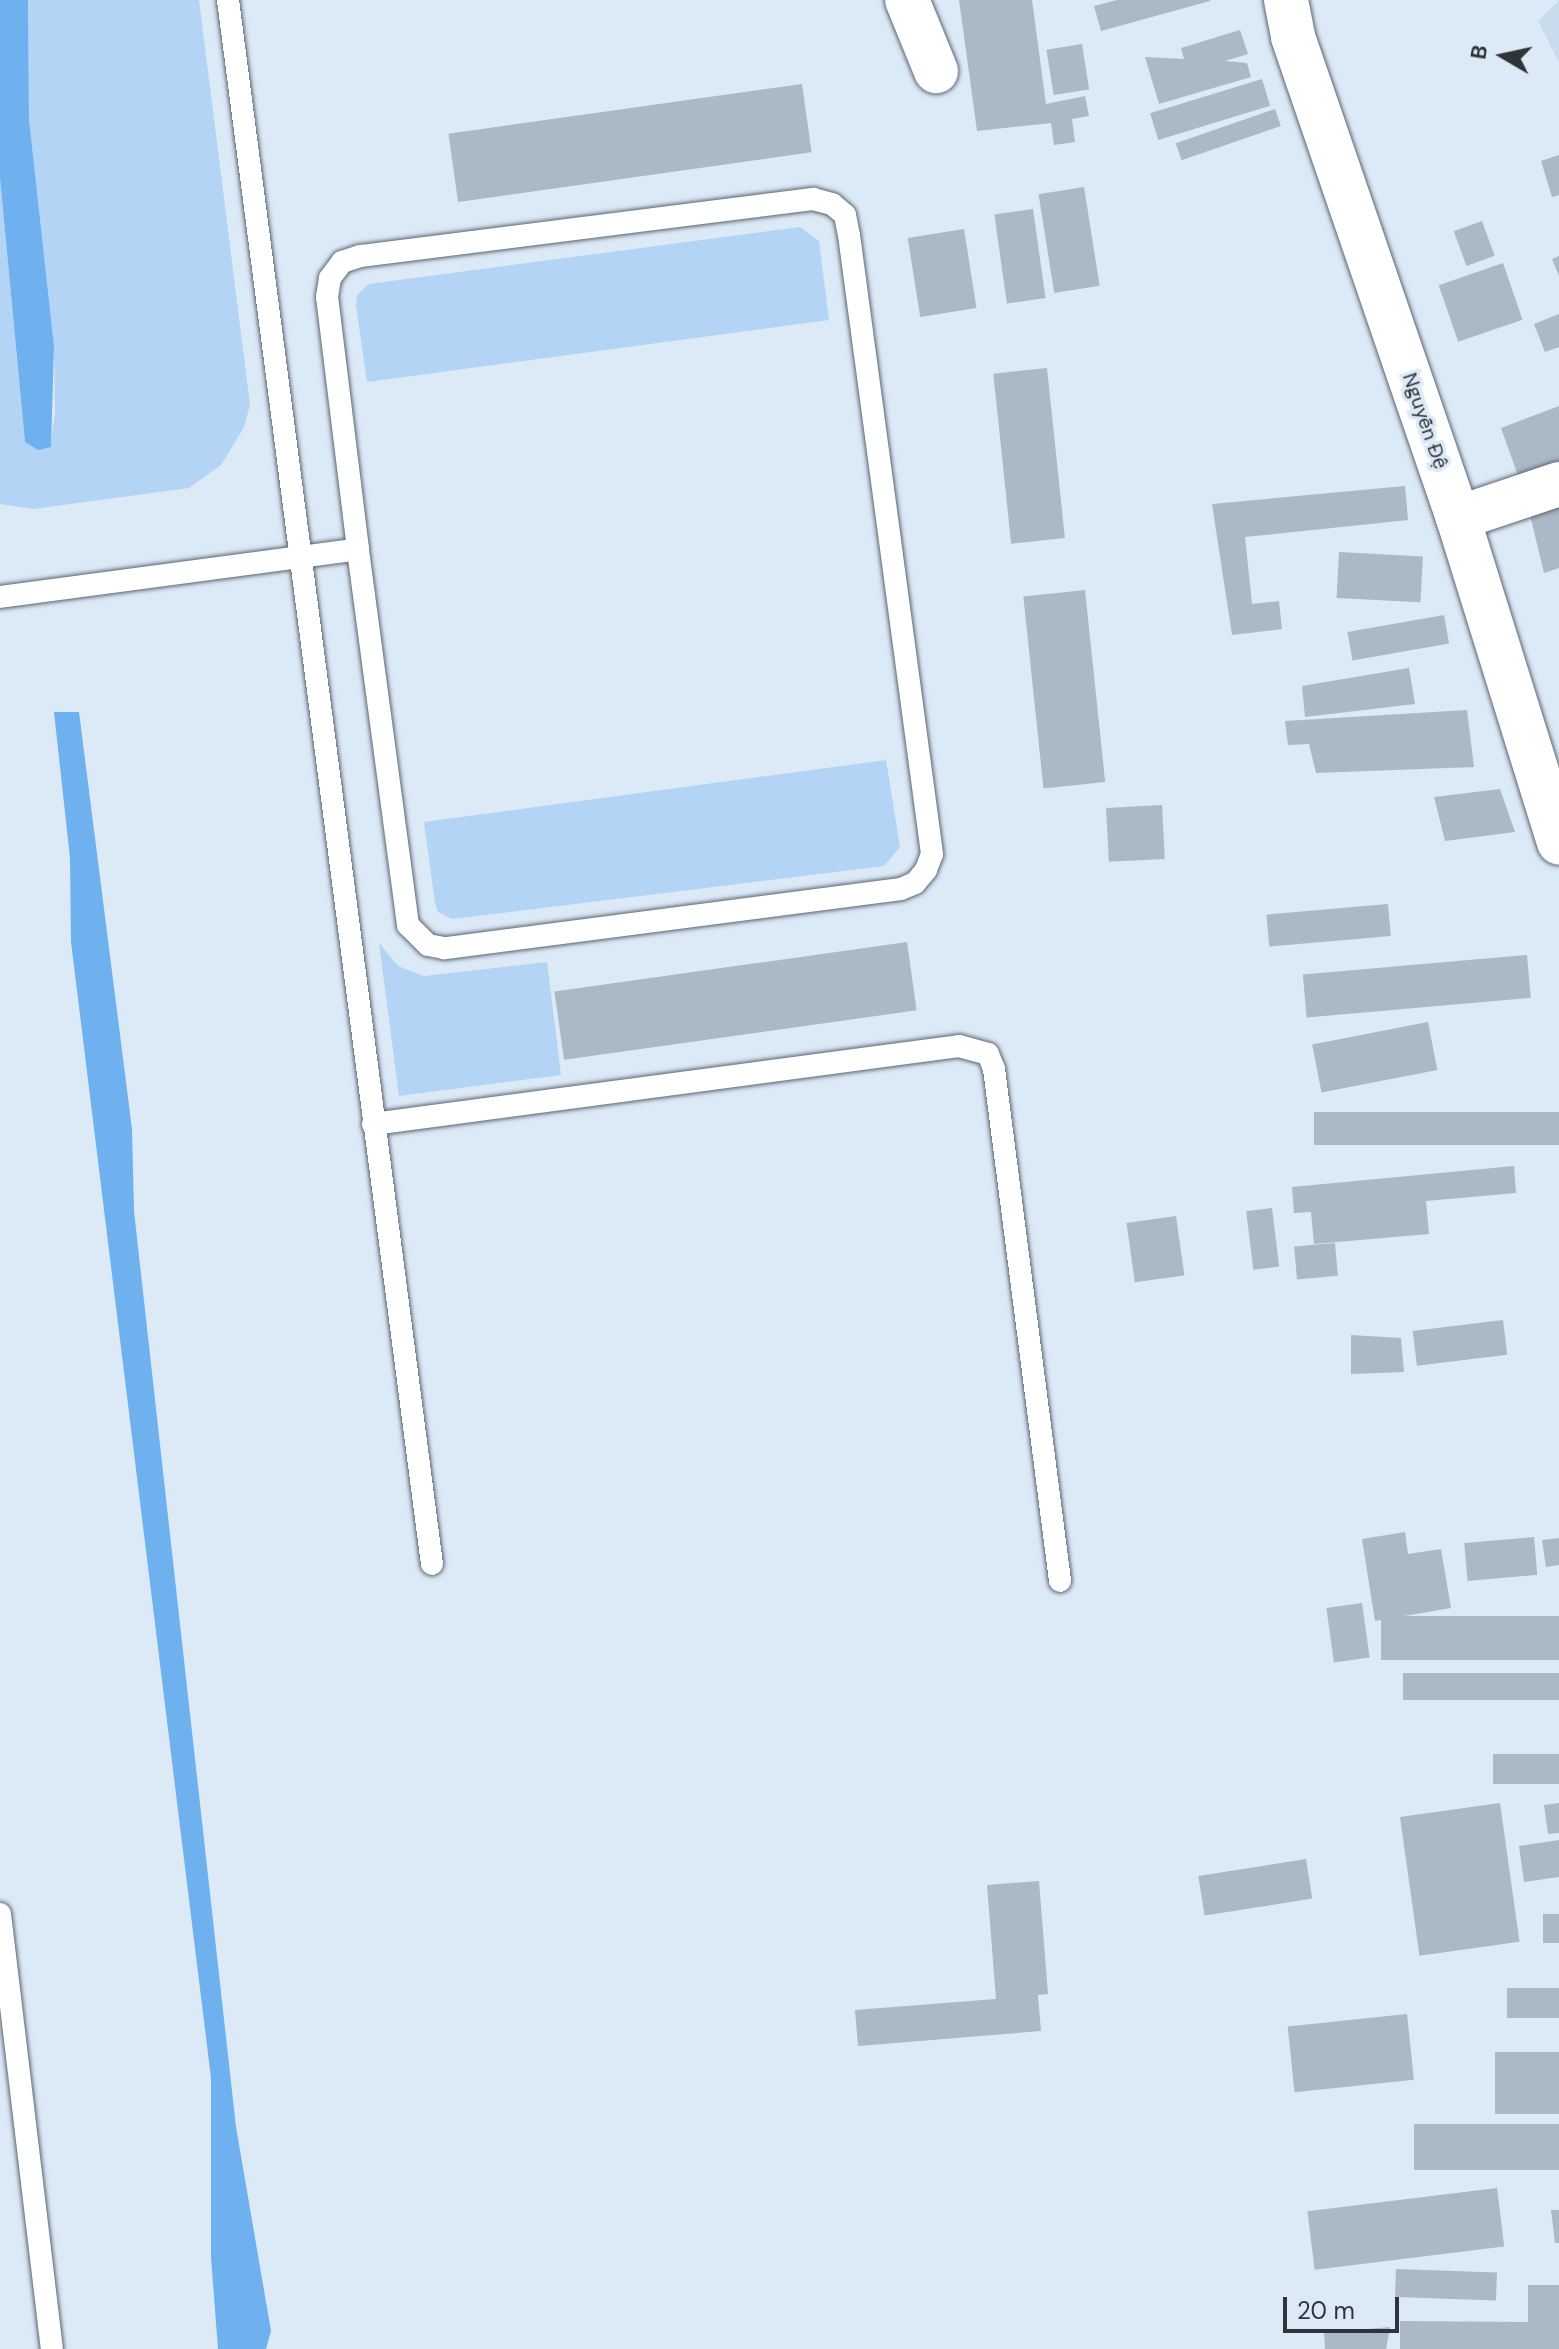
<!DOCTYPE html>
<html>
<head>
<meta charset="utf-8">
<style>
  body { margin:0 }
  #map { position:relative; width:1559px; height:2349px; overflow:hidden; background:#dce9f7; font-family:"DM Sans",sans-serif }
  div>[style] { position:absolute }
  .built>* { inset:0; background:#c9dcee }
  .green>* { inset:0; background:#b3d4f4 }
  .water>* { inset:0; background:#6eb1ee }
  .building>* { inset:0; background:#abb8c5; transform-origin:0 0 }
  .roads { filter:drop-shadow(0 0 2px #5b6672) drop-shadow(0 0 2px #5b6672) }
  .service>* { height:22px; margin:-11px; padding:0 11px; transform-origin:11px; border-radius:11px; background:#fff }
  .minor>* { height:44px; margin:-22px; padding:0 22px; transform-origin:22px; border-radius:22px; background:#fff }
  .tertiary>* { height:44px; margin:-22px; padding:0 22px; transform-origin:22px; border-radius:22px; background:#fff }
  span { translate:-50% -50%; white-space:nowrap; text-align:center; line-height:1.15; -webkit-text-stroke:7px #dce9f7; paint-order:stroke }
  .street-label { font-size:20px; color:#2f3439 }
  .north { position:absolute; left:1463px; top:16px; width:80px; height:80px; -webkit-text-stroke:6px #dce9f7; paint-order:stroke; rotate:279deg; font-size:22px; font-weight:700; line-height:32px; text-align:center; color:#2f3439 }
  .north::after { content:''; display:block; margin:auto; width:28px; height:36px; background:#2f3439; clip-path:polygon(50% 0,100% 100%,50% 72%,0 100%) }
  .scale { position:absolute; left:1283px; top:2297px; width:116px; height:36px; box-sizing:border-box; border:4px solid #2f3439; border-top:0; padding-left:10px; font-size:24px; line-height:28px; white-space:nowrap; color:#2f3439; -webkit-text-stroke:6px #dce9f7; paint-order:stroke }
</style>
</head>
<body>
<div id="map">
  <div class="built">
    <div style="clip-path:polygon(1559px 0,1559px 63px,1538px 21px)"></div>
  </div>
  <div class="green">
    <div style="clip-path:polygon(28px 0,199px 0,250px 405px,244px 427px,221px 465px,189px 488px,33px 509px,0 504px,0 178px,25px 442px,50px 447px,55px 413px,54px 346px,29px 119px)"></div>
    <div style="clip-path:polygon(800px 227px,819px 241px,829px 320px,367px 382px,356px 305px,357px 295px,369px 284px)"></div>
    <div style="clip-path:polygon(886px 760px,900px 847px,884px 866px,452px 919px,438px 912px,435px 903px,424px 822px)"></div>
    <div style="clip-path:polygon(379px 943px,398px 966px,424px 976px,547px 962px,561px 1075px,399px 1096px)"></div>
  </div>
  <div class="water">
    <div style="clip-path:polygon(0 0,28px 0,29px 119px,54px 346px,51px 447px,38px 450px,25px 442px,0 178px)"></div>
    <div style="clip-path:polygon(54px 712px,79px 712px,132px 1129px,134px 1211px,236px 2127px,271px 2331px,266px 2349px,218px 2349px,211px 2257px,211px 2078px,71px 942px,70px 858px)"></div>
  </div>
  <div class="building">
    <div style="clip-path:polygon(959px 0,1032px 0,1046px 104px,1085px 96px,1089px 116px,1072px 119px,1075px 142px,1054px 145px,1051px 123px,977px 131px)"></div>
    <div style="clip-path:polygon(1117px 0,1210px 0,1210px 1px,1101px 31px,1094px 6px)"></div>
    <div style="clip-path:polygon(1240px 30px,1248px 54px,1225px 61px,1247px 63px,1251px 77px,1159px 104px,1145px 57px,1184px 59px,1181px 48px)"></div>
    <div style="left:1082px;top:44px;width:46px;height:36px;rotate:81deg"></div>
    <div style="left:1262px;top:79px;width:28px;height:117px;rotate:73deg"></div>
    <div style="left:802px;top:84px;width:69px;height:357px;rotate:82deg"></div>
    <div style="left:1275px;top:109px;width:18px;height:105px;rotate:71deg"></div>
    <div style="clip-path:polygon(1559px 155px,1559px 195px,1552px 197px,1541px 161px)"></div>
    <div style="left:1084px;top:187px;width:100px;height:46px;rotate:81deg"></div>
    <div style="left:1033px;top:209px;width:90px;height:39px;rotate:82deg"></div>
    <div style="left:1482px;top:221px;width:37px;height:30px;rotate:70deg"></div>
    <div style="left:964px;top:229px;width:80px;height:57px;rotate:81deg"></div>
    <div style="clip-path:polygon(1559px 256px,1559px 276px,1552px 259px)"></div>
    <div style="left:1503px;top:263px;width:60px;height:68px;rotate:71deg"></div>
    <div style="clip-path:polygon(1559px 314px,1559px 347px,1545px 352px,1534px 324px)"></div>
    <div style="left:1047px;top:368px;width:171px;height:54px;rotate:84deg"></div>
    <div style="clip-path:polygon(1559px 406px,1559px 469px,1522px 487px,1501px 428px)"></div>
    <div style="clip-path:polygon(1405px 486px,1408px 520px,1245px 537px,1252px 604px,1279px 601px,1282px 629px,1232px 635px,1212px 504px)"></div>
    <div style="clip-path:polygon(1559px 505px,1559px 568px,1544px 573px,1530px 515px)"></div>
    <div style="left:1339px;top:552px;width:84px;height:46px;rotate:3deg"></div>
    <div style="left:1085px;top:590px;width:193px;height:62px;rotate:84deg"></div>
    <div style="left:1444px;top:615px;width:29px;height:98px;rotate:80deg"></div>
    <div style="clip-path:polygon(1409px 668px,1415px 704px,1305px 717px,1302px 686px)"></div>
    <div style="clip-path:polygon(1467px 710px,1474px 767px,1316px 773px,1309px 744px,1288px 745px,1285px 721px)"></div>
    <div style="clip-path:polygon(1500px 789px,1515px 832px,1445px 841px,1434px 797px)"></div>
    <div style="left:1162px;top:805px;width:54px;height:56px;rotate:87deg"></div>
    <div style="left:1388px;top:904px;width:32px;height:122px;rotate:85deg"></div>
    <div style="left:907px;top:942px;width:69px;height:356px;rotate:82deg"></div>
    <div style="left:1527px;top:955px;width:43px;height:225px;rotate:85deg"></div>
    <div style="left:1428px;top:1022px;width:49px;height:118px;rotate:79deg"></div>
    <div style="left:1559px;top:1112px;width:33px;height:245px;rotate:90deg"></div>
    <div style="clip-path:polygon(1514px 1166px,1516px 1193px,1426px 1201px,1429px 1234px,1314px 1244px,1311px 1212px,1294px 1213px,1292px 1187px)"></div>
    <div style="left:1272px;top:1208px;width:59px;height:26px;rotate:83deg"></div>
    <div style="left:1176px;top:1216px;width:60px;height:50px;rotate:82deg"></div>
    <div style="left:1335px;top:1243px;width:33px;height:41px;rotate:85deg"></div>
    <div style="left:1503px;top:1320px;width:35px;height:91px;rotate:83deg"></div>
    <div style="clip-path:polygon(1351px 1335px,1401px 1338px,1404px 1372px,1351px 1374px)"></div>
    <div style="clip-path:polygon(1405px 1532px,1408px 1554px,1441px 1549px,1451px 1608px,1375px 1621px,1362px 1539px)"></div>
    <div style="left:1534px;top:1537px;width:38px;height:70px;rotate:85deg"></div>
    <div style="clip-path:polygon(1559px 1538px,1559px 1565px,1546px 1567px,1542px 1540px)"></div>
    <div style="left:1362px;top:1603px;width:55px;height:36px;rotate:82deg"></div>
    <div style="left:1559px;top:1616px;width:44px;height:178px;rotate:90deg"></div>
    <div style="left:1559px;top:1673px;width:27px;height:156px;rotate:90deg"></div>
    <div style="left:1559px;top:1754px;width:30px;height:66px;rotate:90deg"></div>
    <div style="left:1500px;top:1803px;width:140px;height:101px;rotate:82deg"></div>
    <div style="clip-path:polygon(1559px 1803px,1559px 1833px,1548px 1834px,1544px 1805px)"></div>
    <div style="clip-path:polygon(1559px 1840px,1559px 1877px,1524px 1882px,1519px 1846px)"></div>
    <div style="left:1306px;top:1859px;width:40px;height:109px;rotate:81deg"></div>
    <div style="clip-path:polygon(1039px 1881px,1048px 1994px,1038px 1995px,1041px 2031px,858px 2046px,855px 2010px,996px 1999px,987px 1885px)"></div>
    <div style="left:1559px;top:1914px;width:29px;height:16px;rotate:90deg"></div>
    <div style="left:1559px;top:1988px;width:30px;height:52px;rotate:90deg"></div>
    <div style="left:1407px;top:2014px;width:66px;height:120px;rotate:84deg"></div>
    <div style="left:1559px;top:2052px;width:62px;height:64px;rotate:90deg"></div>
    <div style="left:1559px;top:2124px;width:46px;height:145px;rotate:90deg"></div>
    <div style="left:1497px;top:2188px;width:59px;height:191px;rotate:83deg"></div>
    <div style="clip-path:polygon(1551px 2210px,1559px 2210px,1559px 2243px,1555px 2243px)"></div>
    <div style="left:1396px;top:2269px;width:101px;height:28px;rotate:2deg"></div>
    <div style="clip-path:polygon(1528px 2285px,1559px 2285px,1559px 2349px,1400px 2349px,1400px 2321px,1528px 2322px)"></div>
    <div style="clip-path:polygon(1390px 2327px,1386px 2349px,1325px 2349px,1324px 2333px)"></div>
  </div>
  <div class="roads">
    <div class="service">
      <div style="left:228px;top:0;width:1577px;rotate:82.57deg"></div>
      <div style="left:813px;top:199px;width:20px;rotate:15deg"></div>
      <div style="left:832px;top:204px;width:17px;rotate:40deg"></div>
      <div style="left:845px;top:215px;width:20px;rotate:79deg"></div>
      <div style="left:849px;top:235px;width:625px;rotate:82.36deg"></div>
      <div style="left:932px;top:854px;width:17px;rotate:111deg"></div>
      <div style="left:926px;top:870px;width:17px;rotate:130deg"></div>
      <div style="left:915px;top:883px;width:15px;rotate:157deg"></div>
      <div style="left:901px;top:889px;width:461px;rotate:172.6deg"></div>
      <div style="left:444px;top:948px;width:16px;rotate:-169deg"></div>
      <div style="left:428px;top:945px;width:28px;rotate:-135deg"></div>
      <div style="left:408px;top:925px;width:379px;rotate:-97.6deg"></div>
      <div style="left:358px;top:549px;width:254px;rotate:-97deg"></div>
      <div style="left:327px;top:297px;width:19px;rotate:-81deg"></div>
      <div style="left:330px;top:278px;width:20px;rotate:-53deg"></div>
      <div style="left:342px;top:262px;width:20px;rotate:-18deg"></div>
      <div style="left:361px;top:256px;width:456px;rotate:-7.2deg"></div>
      <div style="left:0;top:597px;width:361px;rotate:-7.6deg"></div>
      <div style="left:373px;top:1124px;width:591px;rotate:-7.58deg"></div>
      <div style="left:959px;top:1046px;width:30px;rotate:15deg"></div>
      <div style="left:988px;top:1054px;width:16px;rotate:68deg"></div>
      <div style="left:994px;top:1069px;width:516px;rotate:82.65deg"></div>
      <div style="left:0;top:1914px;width:438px;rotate:83.2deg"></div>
    </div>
    <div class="minor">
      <div style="left:907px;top:0;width:77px;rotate:67.8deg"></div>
      <div style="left:1458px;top:518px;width:107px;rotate:-18.6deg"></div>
    </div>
    <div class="tertiary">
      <div style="left:1286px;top:0;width:38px;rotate:79deg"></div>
      <div style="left:1293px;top:37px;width:509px;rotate:71.07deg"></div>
      <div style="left:1458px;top:518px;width:340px;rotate:72.7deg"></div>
    </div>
  </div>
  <div class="street-label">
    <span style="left:1425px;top:421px;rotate:71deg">Nguyễn Đệ</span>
  </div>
  <div class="north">B</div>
  <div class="scale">20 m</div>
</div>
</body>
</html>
